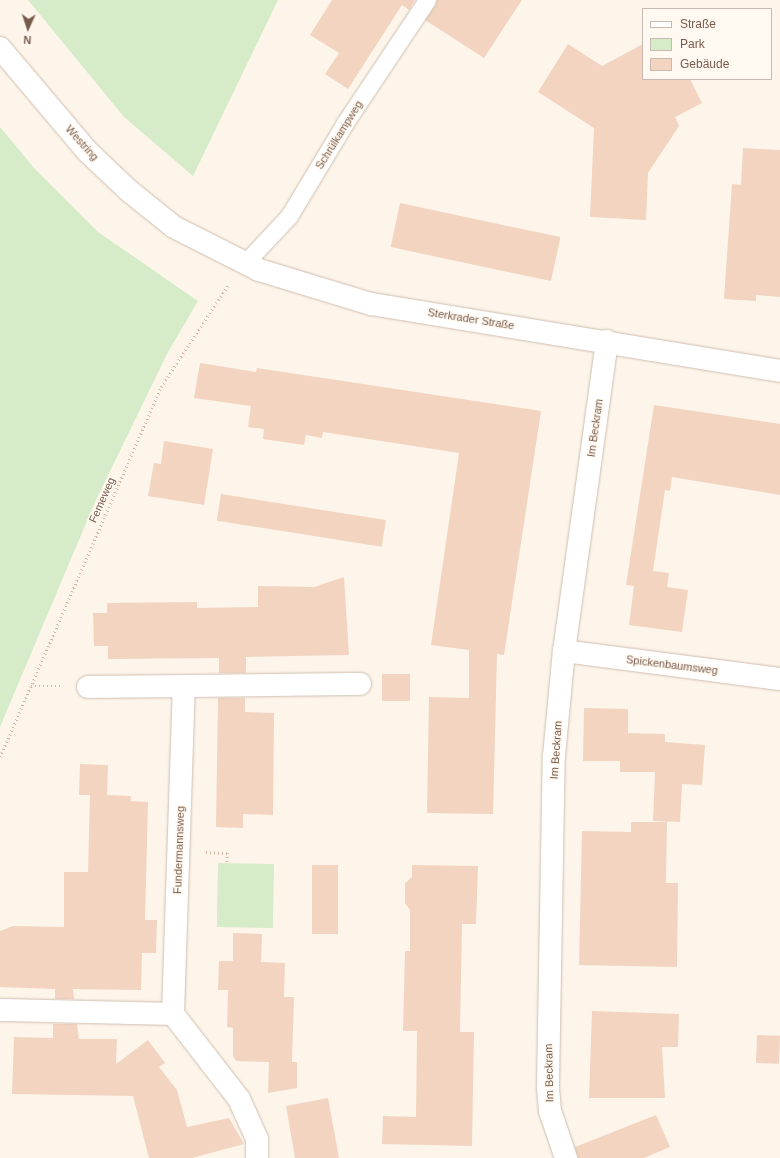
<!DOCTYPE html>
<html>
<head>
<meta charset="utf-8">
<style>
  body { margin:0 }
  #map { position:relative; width:780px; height:1158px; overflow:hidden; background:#fdf5ea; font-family:Helvetica,sans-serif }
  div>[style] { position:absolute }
  .green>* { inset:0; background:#d6ebc8; transform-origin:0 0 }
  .building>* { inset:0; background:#f2d4c1; transform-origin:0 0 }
  .path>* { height:2.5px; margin-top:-1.25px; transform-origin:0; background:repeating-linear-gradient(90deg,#d8b7a4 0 1px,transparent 0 4px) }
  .roads { filter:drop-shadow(0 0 1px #cfbdaf) drop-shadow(0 0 1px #cfbdaf) }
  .lane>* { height:17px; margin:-8.5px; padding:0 8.5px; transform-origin:8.5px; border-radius:8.5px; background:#fff }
  .street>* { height:22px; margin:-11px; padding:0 11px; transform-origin:11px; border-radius:11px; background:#fff }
  .secondary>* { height:22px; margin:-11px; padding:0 11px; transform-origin:11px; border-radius:11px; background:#fff }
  span { translate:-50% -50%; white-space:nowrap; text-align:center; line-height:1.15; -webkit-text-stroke:3px #fff9f1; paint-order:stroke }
  .street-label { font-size:11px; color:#785b4c }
  .legend { position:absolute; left:642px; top:8px; width:130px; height:72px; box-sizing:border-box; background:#fff9f1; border:1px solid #c9baaf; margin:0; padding:5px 7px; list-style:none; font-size:12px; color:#785b4c }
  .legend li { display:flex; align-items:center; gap:8px; height:20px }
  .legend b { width:20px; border:1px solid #c9baaf }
  .north { position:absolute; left:8px; top:8px; width:40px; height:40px; -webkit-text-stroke:3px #fff9f1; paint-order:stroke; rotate:183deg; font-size:11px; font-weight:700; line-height:16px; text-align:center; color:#785b4c }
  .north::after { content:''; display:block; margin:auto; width:14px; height:18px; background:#785b4c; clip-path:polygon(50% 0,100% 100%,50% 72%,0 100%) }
</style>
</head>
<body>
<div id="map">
  <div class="green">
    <div style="clip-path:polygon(28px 0,278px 0,193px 176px,124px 117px)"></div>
    <div style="clip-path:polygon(0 127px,35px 169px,98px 232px,198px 301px,168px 352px,95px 502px,0 727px)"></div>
    <div style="left:218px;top:863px;width:56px;height:64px;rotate:1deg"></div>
  </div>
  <div class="building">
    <div style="clip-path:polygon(332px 0,415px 0,409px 10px,402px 5px,348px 89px,325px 74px,339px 53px,310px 35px)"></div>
    <div style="clip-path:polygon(437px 0,522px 0,484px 58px,425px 20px)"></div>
    <div style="clip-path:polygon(568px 44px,602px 66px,643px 44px,643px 79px,690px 79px,702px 103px,675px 117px,679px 126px,648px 173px,646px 220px,590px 217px,594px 128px,538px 92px)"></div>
    <div style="clip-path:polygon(743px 148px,780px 150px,780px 297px,756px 295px,756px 301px,724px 299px,732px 184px,741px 185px)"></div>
    <div style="left:400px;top:203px;width:164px;height:45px;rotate:12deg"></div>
    <div style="clip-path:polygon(200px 363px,256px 372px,257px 368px,541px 411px,504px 655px,497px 654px,493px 814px,427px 813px,429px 697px,469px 698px,469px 650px,431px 645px,459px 453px,323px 432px,322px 438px,306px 435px,304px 445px,263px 439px,264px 429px,248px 427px,251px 406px,194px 398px)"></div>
    <div style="clip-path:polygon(654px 405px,780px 424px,780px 495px,672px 477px,670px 491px,665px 490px,653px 571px,669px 573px,667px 587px,688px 590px,682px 632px,629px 625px,634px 586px,626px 585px)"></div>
    <div style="clip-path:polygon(164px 441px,213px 449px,204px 505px,148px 496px,154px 463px,161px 464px)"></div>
    <div style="left:221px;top:494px;width:167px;height:27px;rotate:9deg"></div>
    <div style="clip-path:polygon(344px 577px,349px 655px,246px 657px,246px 673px,219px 673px,219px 658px,108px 659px,108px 646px,94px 646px,93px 613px,107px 613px,107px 603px,197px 602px,197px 608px,258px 607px,258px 586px,314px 587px)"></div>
    <div style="left:382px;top:674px;width:28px;height:27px"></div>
    <div style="clip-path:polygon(218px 698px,245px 698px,245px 712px,274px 713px,273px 815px,243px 814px,243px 828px,216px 827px)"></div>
    <div style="clip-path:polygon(584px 708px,628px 709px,628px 733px,665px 734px,665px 742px,705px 745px,702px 785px,682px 784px,680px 822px,653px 821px,655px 772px,620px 772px,620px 761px,583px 761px)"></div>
    <div style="clip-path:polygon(80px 764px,108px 765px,107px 795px,131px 796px,131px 801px,148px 802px,145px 920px,157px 920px,156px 953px,142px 953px,141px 990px,73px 989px,74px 999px,55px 999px,55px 989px,0 987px,0 931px,13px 926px,64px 927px,64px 872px,88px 872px,90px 795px,79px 795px)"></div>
    <div style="clip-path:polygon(631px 822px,667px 822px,666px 883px,678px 883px,677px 967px,579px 965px,582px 831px,631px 832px)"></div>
    <div style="left:312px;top:865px;width:26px;height:69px"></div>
    <div style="clip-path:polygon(412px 865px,478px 866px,476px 924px,462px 924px,460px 1032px,474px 1032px,472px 1146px,382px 1144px,383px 1116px,416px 1117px,417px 1031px,403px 1031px,405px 951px,410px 951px,410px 910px,405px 903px,405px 883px,412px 877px)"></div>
    <div style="clip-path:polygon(233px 933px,262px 934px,261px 962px,285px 963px,284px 997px,294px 997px,292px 1062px,297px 1062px,297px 1088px,268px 1093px,269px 1062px,236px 1061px,233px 1056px,233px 1028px,227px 1027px,228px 990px,218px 990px,219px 961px,233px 961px)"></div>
    <div style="clip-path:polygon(592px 1011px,679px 1014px,678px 1047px,662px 1047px,665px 1098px,589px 1098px)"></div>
    <div style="clip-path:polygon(53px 1024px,77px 1024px,79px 1039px,117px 1039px,116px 1064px,148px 1040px,165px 1063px,159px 1067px,177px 1090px,187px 1127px,229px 1118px,244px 1144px,192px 1158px,149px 1158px,133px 1096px,12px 1094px,14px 1037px,53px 1038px)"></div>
    <div style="left:757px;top:1035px;width:23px;height:28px;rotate:2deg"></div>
    <div style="clip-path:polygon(328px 1098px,339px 1158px,295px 1158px,286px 1106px)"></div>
    <div style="clip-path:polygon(656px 1115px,670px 1147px,644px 1158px,578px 1158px,575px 1147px)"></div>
  </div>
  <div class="path">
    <div style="left:31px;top:686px;width:31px"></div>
    <div style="left:0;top:757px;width:404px;rotate:-66.5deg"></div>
    <div style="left:161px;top:387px;width:122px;rotate:-56.7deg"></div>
    <div style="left:206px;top:852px;width:22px;rotate:3deg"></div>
    <div style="left:228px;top:853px;width:10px;rotate:96deg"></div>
  </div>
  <div class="roads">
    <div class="lane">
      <div style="left:244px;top:264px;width:66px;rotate:-46.8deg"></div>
      <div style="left:289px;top:216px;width:109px;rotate:-58.9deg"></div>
      <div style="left:345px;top:123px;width:148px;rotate:-56.3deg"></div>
    </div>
    <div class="street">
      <div style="left:564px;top:651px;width:218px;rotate:7.4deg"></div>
      <div style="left:88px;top:687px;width:96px;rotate:-0.6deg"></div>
      <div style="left:0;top:1010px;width:173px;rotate:1.3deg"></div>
      <div style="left:257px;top:1158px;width:19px;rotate:-90deg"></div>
      <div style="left:257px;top:1139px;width:44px;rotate:-114.2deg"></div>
      <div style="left:239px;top:1099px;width:108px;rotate:-127.8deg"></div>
      <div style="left:173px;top:1014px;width:328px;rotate:-88.1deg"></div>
      <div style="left:184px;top:686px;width:176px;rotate:-0.7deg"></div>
      <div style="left:566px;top:1158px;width:50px;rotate:-108.8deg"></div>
      <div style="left:550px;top:1111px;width:25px;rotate:-95deg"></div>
      <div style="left:548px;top:1086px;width:330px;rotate:-89deg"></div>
      <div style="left:554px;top:756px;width:105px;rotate:-84.6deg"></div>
      <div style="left:564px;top:651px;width:313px;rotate:-82.1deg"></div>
    </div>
    <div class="secondary">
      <div style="left:0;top:48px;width:136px;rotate:49.8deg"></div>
      <div style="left:88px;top:152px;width:55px;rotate:43.5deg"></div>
      <div style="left:128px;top:190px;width:59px;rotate:38.8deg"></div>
      <div style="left:174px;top:227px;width:95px;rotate:26.8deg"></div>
      <div style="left:259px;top:270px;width:117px;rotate:16.9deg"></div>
      <div style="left:371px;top:304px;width:414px;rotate:9.3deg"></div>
    </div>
  </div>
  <div class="street-label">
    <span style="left:339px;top:135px;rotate:-58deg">Schrülkampweg</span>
    <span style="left:82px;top:143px;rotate:48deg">Westring</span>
    <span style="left:471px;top:319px;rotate:9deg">Sterkrader Straße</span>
    <span style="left:595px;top:428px;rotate:-82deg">Im Beckram</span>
    <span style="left:102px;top:500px;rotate:-66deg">Femeweg</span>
    <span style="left:672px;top:665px;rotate:7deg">Spickenbaumsweg</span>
    <span style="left:556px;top:750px;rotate:-86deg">Im Beckram</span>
    <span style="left:179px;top:850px;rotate:-88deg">Fundermannsweg</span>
    <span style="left:549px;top:1073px;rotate:-91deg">Im Beckram</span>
  </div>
  <ul class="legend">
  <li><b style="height:5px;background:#fff"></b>Straße</li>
  <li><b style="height:11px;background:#d6ebc8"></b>Park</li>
  <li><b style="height:11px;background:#f2d4c1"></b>Gebäude</li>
  </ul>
  <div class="north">N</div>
</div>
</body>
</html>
